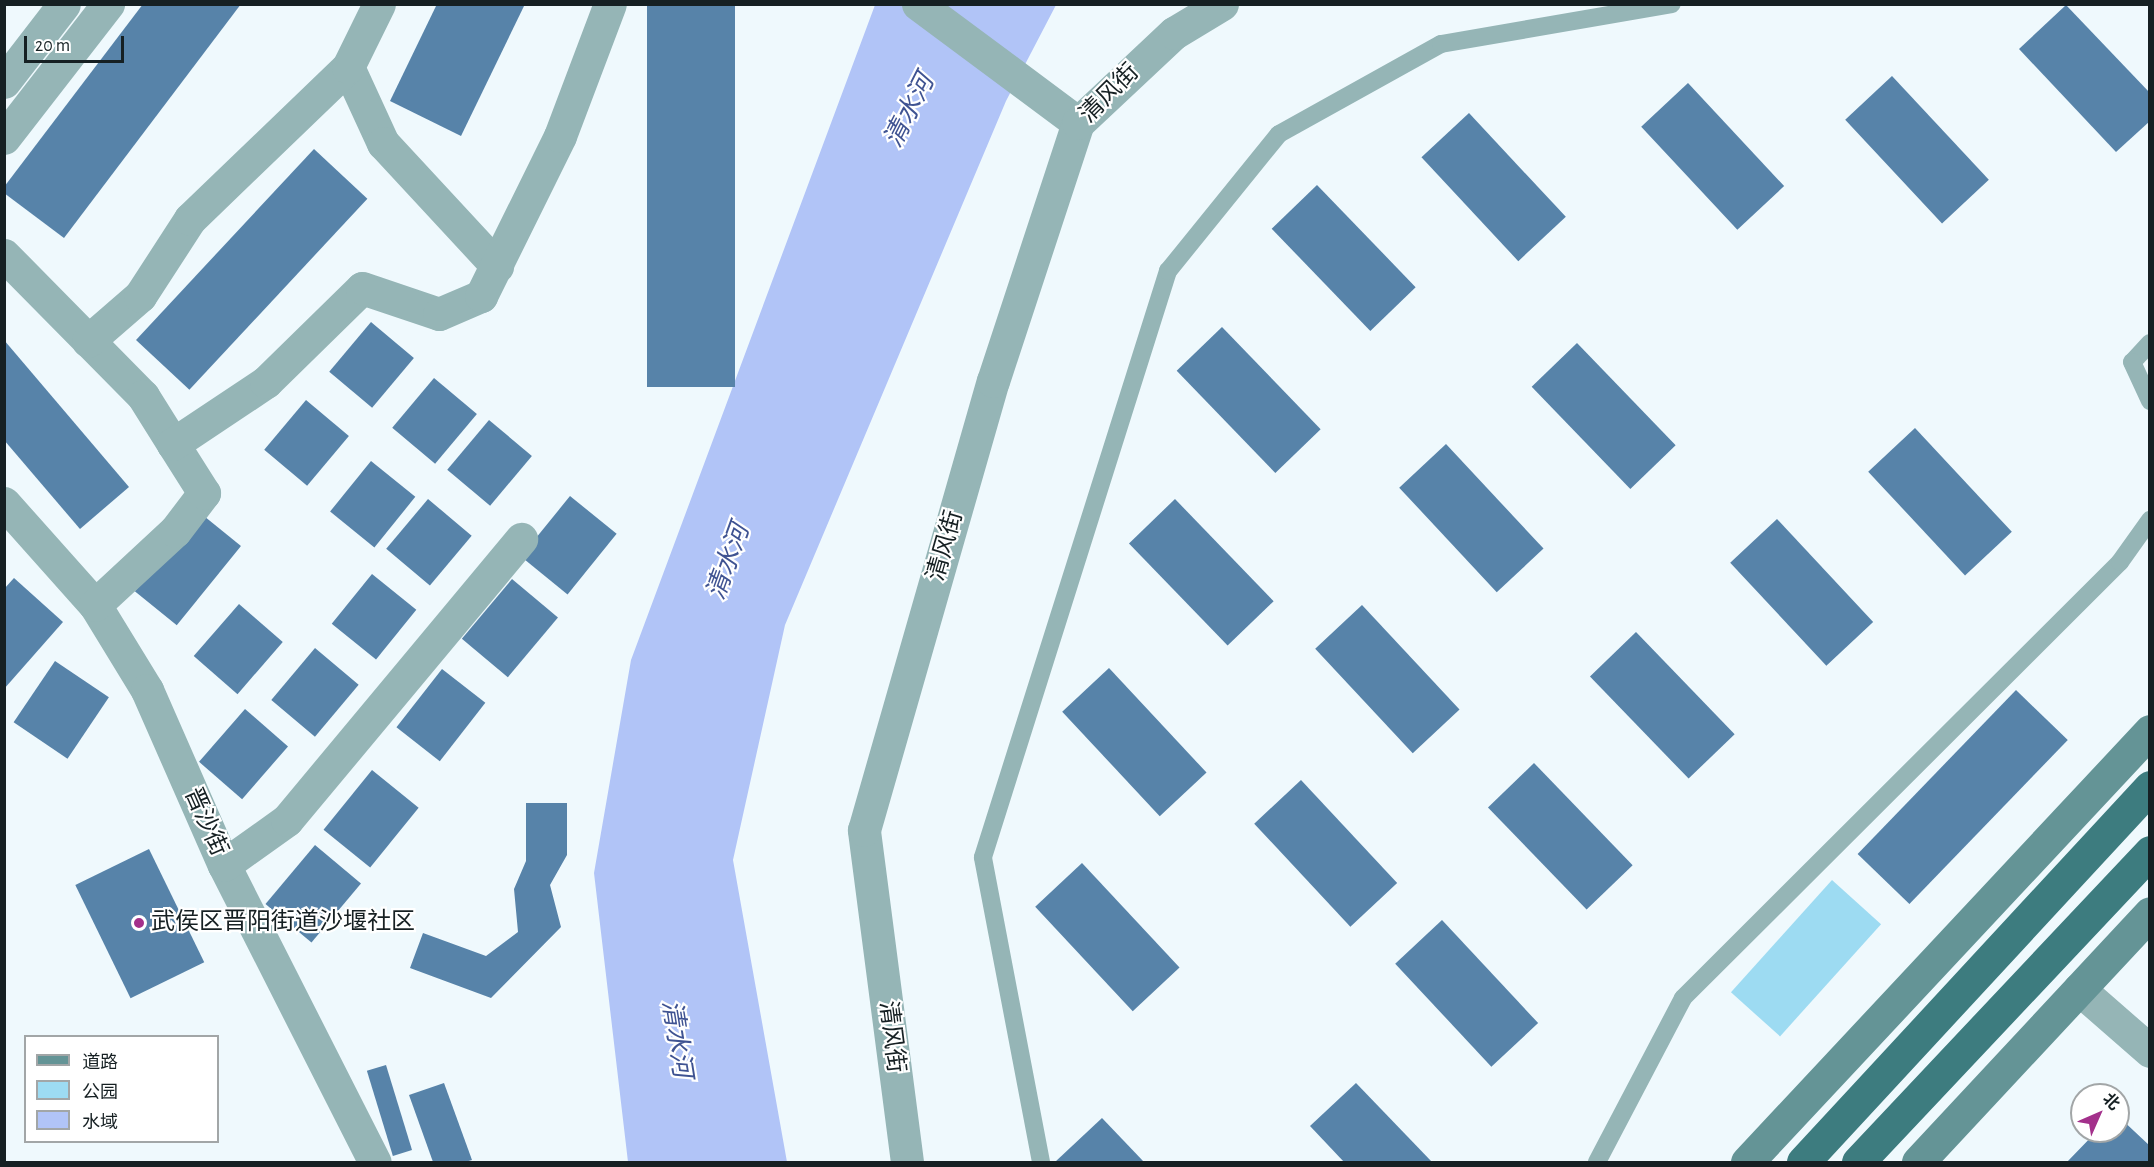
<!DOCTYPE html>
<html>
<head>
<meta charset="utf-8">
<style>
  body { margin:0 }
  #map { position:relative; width:2154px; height:1167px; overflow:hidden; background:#eff9fd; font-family:"Alegreya Sans","Noto Sans SC",sans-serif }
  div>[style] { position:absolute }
  .green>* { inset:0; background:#9ddbf2; transform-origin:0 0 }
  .water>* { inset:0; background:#b1c4f7 }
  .building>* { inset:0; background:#5783a9; transform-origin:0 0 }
  .service>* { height:18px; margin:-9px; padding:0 9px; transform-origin:9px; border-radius:9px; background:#95b5b6 }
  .minor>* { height:33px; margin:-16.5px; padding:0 16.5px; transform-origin:16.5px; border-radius:16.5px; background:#95b5b6 }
  .secondary>* { height:33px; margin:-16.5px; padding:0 16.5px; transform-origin:16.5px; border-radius:16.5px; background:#649496 }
  .primary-bridge>* { height:33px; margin:-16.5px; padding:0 16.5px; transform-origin:16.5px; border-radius:16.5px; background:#3d7c7f }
  .dots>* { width:16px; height:16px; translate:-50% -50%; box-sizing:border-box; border:3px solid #fff; border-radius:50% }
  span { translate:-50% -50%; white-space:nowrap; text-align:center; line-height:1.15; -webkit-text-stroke:4.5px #fff; paint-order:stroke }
  .street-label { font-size:24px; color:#162023 }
  .poi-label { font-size:24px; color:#162023 }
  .left { translate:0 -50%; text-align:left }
  .water-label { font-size:26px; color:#3f5392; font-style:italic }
  .frame { position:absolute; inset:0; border:6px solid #162023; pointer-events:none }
  .legend { position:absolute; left:24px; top:1035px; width:195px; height:108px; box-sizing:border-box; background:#fff; border:2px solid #a2a6a7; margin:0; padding:8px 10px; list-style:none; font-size:18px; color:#162023 }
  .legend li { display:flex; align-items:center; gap:12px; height:30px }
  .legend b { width:30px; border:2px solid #a2a6a7 }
  .north { position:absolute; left:2070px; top:1083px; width:60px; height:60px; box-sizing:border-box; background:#fff; border:2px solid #a2a6a7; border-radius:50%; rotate:45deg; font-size:16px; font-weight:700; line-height:24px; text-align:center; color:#162023 }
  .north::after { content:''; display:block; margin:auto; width:21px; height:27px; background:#a3308b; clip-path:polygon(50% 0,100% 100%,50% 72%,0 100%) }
  .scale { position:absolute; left:24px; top:36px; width:100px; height:27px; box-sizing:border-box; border:3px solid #162023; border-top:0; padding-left:8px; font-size:18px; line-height:21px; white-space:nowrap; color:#162023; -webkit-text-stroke:4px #fff; paint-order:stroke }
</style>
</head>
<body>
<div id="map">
  <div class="green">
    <div style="left:1832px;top:880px;width:66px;height:151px;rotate:42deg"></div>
  </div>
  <div class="water">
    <div style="clip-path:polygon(875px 5px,1056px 5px,1006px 101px,785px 625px,733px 860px,787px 1162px,628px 1162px,594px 873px,631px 660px)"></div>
  </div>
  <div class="building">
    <div style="clip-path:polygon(143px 4px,241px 4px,64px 238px,4px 193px,4px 187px)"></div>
    <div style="clip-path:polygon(437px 4px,525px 4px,461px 136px,390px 101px)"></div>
    <div style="left:647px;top:4px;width:88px;height:383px"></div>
    <div style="clip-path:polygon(2066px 5px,2150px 93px,2150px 121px,2116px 152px,2019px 49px)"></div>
    <div style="left:1892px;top:76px;width:142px;height:64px;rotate:47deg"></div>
    <div style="left:1688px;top:83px;width:141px;height:64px;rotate:47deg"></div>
    <div style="left:1469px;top:113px;width:142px;height:65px;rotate:47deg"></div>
    <div style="left:314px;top:149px;width:73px;height:261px;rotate:43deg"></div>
    <div style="left:1317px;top:185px;width:142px;height:63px;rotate:46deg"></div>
    <div style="left:371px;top:322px;width:56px;height:65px;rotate:40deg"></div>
    <div style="left:1222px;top:327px;width:142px;height:63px;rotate:46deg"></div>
    <div style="clip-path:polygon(4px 340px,129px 487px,80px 529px,4px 440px)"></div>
    <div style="left:1577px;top:343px;width:142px;height:63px;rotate:46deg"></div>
    <div style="left:434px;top:378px;width:56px;height:65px;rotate:40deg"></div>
    <div style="left:306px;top:400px;width:56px;height:65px;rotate:40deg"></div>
    <div style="left:489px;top:420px;width:56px;height:65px;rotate:40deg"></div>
    <div style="left:1915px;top:428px;width:142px;height:64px;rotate:47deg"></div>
    <div style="left:1446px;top:444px;width:143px;height:64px;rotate:47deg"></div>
    <div style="left:371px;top:461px;width:57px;height:65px;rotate:39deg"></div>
    <div style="left:570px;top:496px;width:60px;height:78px;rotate:39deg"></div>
    <div style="left:428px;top:499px;width:57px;height:65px;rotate:40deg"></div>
    <div style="left:1175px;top:499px;width:142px;height:64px;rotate:46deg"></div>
    <div style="left:199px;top:512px;width:54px;height:102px;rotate:39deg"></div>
    <div style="left:1777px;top:519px;width:141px;height:64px;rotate:47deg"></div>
    <div style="left:372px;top:574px;width:57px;height:64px;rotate:39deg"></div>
    <div style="clip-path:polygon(14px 578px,63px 622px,4px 689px,4px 589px)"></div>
    <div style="left:512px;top:579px;width:60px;height:78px;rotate:40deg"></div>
    <div style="left:239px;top:604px;width:58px;height:69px;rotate:41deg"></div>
    <div style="left:1362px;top:605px;width:143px;height:64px;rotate:47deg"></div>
    <div style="left:1636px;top:632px;width:142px;height:64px;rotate:46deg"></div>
    <div style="left:315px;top:648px;width:57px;height:68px;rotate:40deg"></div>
    <div style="left:55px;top:661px;width:65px;height:74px;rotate:34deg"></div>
    <div style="left:1109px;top:668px;width:143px;height:64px;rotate:47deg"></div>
    <div style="left:442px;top:669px;width:55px;height:74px;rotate:38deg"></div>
    <div style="left:2016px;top:690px;width:72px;height:228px;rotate:44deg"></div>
    <div style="left:245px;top:709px;width:57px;height:70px;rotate:41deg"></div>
    <div style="left:1534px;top:763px;width:142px;height:64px;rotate:46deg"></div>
    <div style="left:372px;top:770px;width:60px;height:77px;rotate:39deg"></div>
    <div style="left:1301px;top:780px;width:141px;height:64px;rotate:47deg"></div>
    <div style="clip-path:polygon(526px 803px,567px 803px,567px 855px,550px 885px,561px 927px,491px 998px,410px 968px,423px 933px,486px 956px,518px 932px,514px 889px,526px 861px)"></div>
    <div style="left:315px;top:845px;width:60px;height:77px;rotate:40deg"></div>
    <div style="left:149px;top:849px;width:126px;height:82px;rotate:64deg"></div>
    <div style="left:1082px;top:863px;width:143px;height:64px;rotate:47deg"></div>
    <div style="left:1442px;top:920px;width:141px;height:64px;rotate:47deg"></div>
    <div style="left:386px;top:1065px;width:89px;height:20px;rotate:73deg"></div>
    <div style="clip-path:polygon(444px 1083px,472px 1160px,465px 1162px,433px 1162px,409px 1095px)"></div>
    <div style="clip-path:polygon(1356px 1083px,1432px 1162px,1344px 1162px,1310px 1126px)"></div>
    <div style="clip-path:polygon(2118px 1116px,2150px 1146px,2150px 1162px,2067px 1162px,2097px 1131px,2118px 1131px)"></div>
    <div style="clip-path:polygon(1102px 1118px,1144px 1162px,1055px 1162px)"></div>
  </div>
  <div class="service">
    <div style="left:2150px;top:343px;width:26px;rotate:133deg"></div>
    <div style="left:2132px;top:362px;width:43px;rotate:65.2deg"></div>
    <div style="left:1041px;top:1162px;width:310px;rotate:-100.8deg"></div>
    <div style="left:983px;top:857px;width:615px;rotate:-72.48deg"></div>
    <div style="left:1168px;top:271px;width:176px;rotate:-51deg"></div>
    <div style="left:1279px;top:134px;width:185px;rotate:-29.1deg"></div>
    <div style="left:1441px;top:44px;width:234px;rotate:-9.8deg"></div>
    <div style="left:1597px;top:1162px;width:185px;rotate:-62.3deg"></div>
    <div style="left:1683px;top:998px;width:617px;rotate:-44.93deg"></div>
    <div style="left:2120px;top:562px;width:52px;rotate:-54.5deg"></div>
  </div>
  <div class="minor">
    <div style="left:918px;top:4px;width:199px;rotate:36.6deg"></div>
    <div style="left:348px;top:67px;width:84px;rotate:65.3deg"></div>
    <div style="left:383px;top:143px;width:168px;rotate:47.2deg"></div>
    <div style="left:4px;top:82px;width:98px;rotate:-52.4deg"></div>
    <div style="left:4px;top:138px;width:170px;rotate:-52.2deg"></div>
    <div style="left:4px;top:255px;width:198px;rotate:45.4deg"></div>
    <div style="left:143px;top:396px;width:57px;rotate:58deg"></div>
    <div style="left:88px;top:341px;width:69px;rotate:-40.9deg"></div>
    <div style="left:140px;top:296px;width:92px;rotate:-57deg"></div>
    <div style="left:190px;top:219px;width:219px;rotate:-43.9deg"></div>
    <div style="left:348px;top:67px;width:70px;rotate:-63.8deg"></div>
    <div style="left:4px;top:503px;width:137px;rotate:48.3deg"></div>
    <div style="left:95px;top:605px;width:100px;rotate:58.5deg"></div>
    <div style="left:147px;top:690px;width:191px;rotate:66.3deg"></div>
    <div style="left:224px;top:865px;width:333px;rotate:63.1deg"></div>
    <div style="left:95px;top:605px;width:109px;rotate:-42.8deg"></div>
    <div style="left:175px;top:531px;width:48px;rotate:-52.7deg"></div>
    <div style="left:204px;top:493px;width:58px;rotate:-122.3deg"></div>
    <div style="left:173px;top:444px;width:112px;rotate:-33.7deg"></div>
    <div style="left:266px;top:382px;width:134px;rotate:-44.4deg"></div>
    <div style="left:362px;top:288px;width:81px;rotate:18.7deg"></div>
    <div style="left:439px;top:314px;width:46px;rotate:-23.2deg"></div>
    <div style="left:481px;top:296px;width:178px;rotate:-63.7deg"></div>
    <div style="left:560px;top:136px;width:141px;rotate:-69.3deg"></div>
    <div style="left:224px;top:865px;width:77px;rotate:-35.5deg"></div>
    <div style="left:287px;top:820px;width:366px;rotate:-50.2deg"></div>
    <div style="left:2079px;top:989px;width:94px;rotate:41.1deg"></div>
    <div style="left:907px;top:1162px;width:335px;rotate:-97.4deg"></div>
    <div style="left:864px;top:830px;width:467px;rotate:-74deg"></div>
    <div style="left:993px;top:381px;width:272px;rotate:-71.8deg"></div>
    <div style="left:1078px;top:123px;width:132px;rotate:-43.2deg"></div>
    <div style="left:1174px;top:33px;width:56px;rotate:-31.1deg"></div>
  </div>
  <div class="secondary">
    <div style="left:1747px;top:1162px;width:590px;rotate:-46.92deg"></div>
    <div style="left:1918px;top:1162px;width:340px;rotate:-47deg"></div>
  </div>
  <div class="primary-bridge">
    <div style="left:1803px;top:1162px;width:511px;rotate:-47.22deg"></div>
    <div style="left:1858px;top:1162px;width:426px;rotate:-46.7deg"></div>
  </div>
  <div class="dots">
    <div style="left:139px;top:923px;background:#a3308b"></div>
  </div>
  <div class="street-label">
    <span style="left:1110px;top:94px;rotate:-45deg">清风街</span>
    <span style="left:946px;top:546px;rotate:-74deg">清风街</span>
    <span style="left:205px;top:822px;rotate:66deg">晋沙街</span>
    <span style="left:891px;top:1037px;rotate:83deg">清风街</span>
  </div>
  <div class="poi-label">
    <span class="left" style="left:151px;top:923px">武侯区晋阳街道沙堰社区</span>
  </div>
  <div class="water-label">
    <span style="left:910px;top:111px;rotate:-63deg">清水河</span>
    <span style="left:729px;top:562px;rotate:-70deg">清水河</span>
    <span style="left:676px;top:1039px;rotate:81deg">清水河</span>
  </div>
  <div class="frame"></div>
  <ul class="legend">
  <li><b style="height:8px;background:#649496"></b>道路</li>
  <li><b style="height:16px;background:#9ddbf2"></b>公园</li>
  <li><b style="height:16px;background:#b1c4f7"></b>水域</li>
  </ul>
  <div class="north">北</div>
  <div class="scale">20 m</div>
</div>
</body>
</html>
